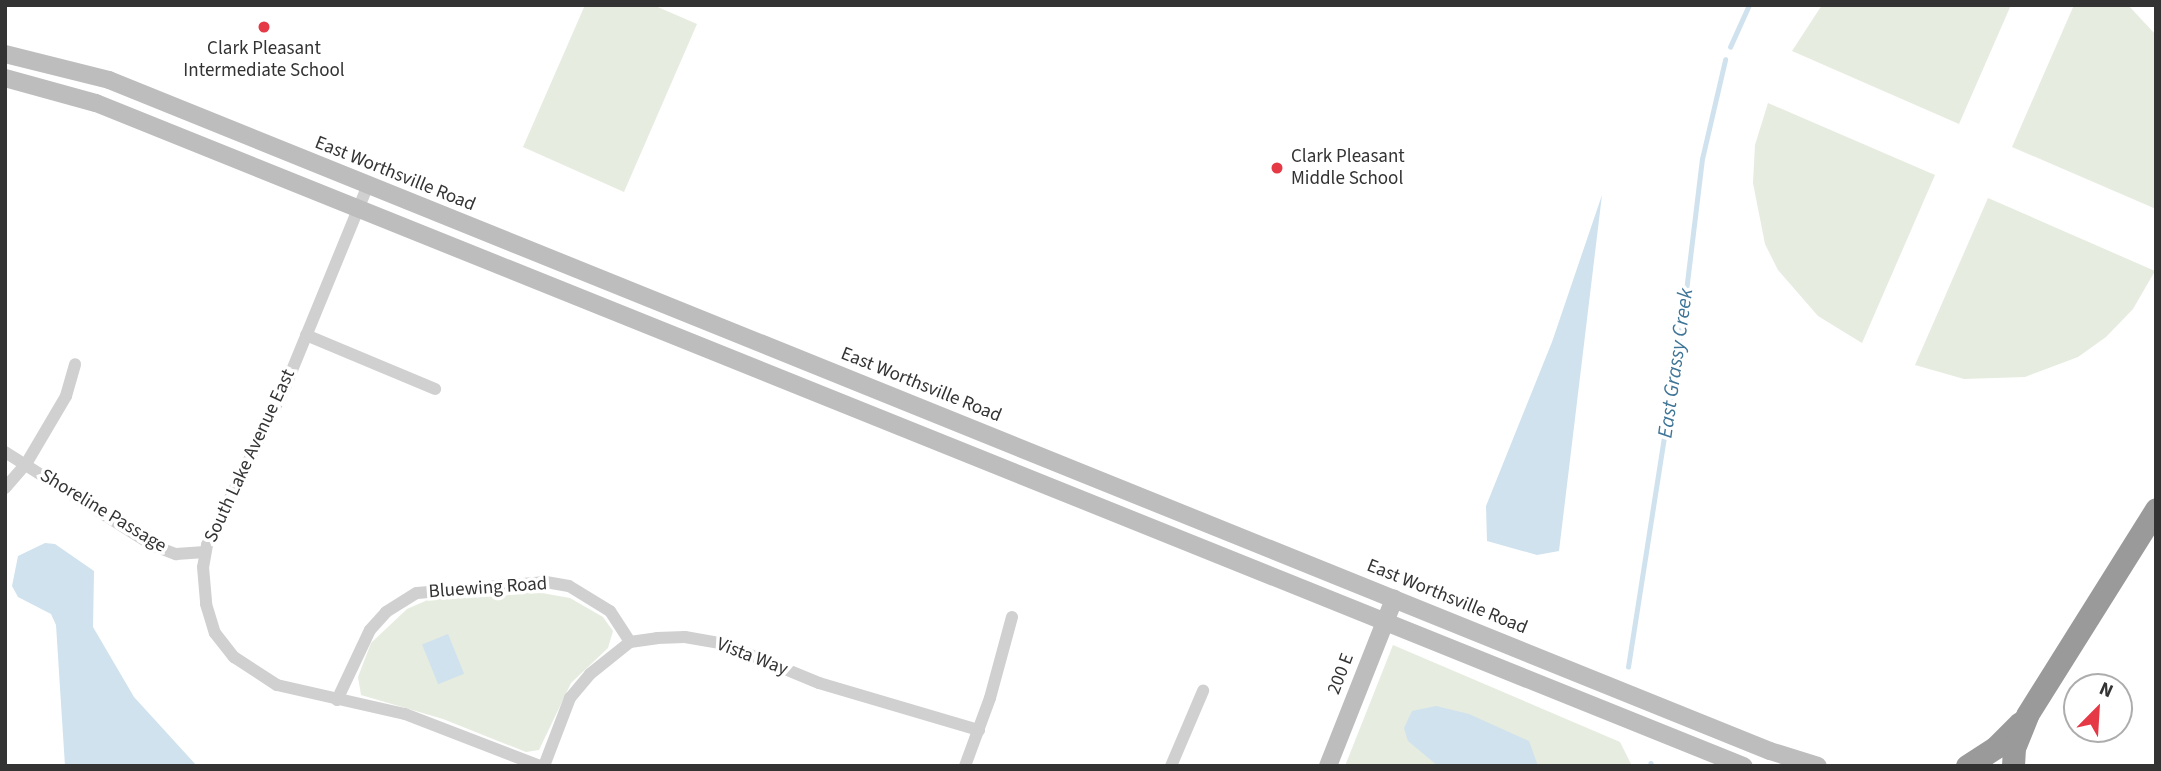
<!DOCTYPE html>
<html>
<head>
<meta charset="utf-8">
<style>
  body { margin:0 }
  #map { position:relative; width:2161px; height:771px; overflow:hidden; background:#fff; font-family:"Source Sans 3",sans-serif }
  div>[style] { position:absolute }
  .green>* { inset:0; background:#e6ecdf }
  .water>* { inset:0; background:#cfe2ee; transform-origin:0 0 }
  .stream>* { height:4.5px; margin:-2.25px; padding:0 2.25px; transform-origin:2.25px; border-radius:2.25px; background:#cfe2ee }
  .street>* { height:12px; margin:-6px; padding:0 6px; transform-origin:6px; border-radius:6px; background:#d0d0d0 }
  .secondary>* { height:18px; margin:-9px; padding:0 9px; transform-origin:9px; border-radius:9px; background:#bdbdbd }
  .highway>* { height:23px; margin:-11.5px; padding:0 11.5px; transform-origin:11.5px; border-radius:11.5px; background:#9a9a9a }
  .dots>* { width:19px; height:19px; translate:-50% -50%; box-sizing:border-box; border:4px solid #fff; border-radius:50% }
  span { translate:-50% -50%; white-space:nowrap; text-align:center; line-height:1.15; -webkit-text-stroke:7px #fff; paint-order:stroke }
  .poi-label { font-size:19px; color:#333 }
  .left { translate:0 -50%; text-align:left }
  .street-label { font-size:19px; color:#333 }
  .water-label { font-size:21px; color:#3f7597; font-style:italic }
  .frame { position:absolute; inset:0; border:7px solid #333; pointer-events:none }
  .north { position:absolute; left:2063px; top:673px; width:70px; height:70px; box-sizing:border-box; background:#fff; border:2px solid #adadad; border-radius:50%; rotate:24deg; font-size:19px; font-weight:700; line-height:28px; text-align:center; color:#333 }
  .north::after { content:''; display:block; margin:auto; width:24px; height:32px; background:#e63946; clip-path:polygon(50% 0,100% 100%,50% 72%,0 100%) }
</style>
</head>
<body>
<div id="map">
  <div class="green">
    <div style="clip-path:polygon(585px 5px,653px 5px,697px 24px,624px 192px,523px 147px)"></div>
    <div style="clip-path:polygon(1822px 5px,2011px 5px,1959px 124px,1792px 51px)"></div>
    <div style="clip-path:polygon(2074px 5px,2128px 5px,2156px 35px,2156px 209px,2012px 147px)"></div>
    <div style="clip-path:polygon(1768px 103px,1935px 175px,1862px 343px,1818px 316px,1778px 270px,1765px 244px,1753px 183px,1755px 145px)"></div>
    <div style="clip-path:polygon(1988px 198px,2155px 271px,2133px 309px,2106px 337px,2078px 357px,2025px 377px,1964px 379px,1915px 365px)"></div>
    <div style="clip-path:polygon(525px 590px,570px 598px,603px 617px,613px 631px,608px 648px,571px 683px,539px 750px,526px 752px,443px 719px,361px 695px,358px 677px,371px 643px,407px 609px,439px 595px)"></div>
    <div style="clip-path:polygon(1393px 645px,1620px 742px,1632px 766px,1345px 766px)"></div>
  </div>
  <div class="water">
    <div style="clip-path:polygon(1602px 195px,1559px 551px,1537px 555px,1487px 541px,1486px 506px,1552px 342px)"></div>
    <div style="clip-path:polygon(45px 543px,55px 544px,94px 571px,93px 627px,134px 697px,197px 766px,65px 766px,56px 625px,51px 614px,18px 597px,12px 586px,18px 556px)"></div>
    <div style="left:448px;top:634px;width:43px;height:28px;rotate:68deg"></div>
    <div style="clip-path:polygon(1436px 706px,1469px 714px,1529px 741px,1538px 766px,1438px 766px,1408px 741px,1404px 728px,1412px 711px)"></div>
  </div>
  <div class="stream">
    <div style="left:1730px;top:47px;width:46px;rotate:-65.7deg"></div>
    <div style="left:1628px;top:667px;width:347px;rotate:-81.1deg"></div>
    <div style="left:1682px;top:324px;width:166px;rotate:-83.1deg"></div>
    <div style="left:1702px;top:159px;width:102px;rotate:-76.9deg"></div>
    <div style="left:1651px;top:763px;width:3px;rotate:72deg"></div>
  </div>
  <div class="street">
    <div style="left:368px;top:185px;width:216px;rotate:112.3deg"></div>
    <div style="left:286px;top:385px;width:178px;rotate:116.3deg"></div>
    <div style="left:207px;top:545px;width:22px;rotate:100deg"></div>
    <div style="left:203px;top:567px;width:37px;rotate:85deg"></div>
    <div style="left:206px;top:604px;width:30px;rotate:73deg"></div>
    <div style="left:215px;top:633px;width:31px;rotate:52deg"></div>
    <div style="left:234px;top:657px;width:51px;rotate:33.1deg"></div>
    <div style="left:277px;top:685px;width:131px;rotate:12.8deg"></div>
    <div style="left:405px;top:714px;width:145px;rotate:21.1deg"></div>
    <div style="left:306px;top:335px;width:140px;rotate:22.7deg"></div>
    <div style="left:5px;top:452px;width:174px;rotate:32.3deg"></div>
    <div style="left:152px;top:545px;width:26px;rotate:21deg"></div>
    <div style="left:176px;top:554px;width:29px;rotate:-4deg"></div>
    <div style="left:5px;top:488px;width:32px;rotate:-49deg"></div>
    <div style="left:26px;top:464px;width:79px;rotate:-59.5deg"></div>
    <div style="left:66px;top:396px;width:33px;rotate:-74deg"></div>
    <div style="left:337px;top:700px;width:77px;rotate:-64.8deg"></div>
    <div style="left:370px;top:630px;width:24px;rotate:-48deg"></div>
    <div style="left:386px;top:612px;width:36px;rotate:-32deg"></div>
    <div style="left:417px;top:593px;width:129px;rotate:-4.9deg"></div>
    <div style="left:546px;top:582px;width:23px;rotate:10deg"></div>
    <div style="left:569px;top:586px;width:48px;rotate:31.4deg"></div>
    <div style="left:610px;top:611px;width:37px;rotate:57deg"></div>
    <div style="left:544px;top:766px;width:73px;rotate:-69.1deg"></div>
    <div style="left:570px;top:698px;width:31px;rotate:-50deg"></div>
    <div style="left:590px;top:674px;width:51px;rotate:-38.7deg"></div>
    <div style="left:630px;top:642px;width:27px;rotate:-8deg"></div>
    <div style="left:657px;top:638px;width:28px;rotate:-2deg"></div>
    <div style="left:685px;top:637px;width:40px;rotate:10deg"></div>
    <div style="left:724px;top:644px;width:103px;rotate:22.3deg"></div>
    <div style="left:819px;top:683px;width:167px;rotate:16.4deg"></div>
    <div style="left:965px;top:766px;width:72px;rotate:-69.8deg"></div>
    <div style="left:990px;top:698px;width:84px;rotate:-74.8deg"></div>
    <div style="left:1171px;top:766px;width:82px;rotate:-66.9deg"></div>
  </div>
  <div class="secondary">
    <div style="left:5px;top:54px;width:107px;rotate:14deg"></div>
    <div style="left:109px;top:80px;width:1791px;rotate:22deg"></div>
    <div style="left:1770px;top:751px;width:50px;rotate:17.4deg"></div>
    <div style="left:5px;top:78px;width:94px;rotate:15.4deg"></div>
    <div style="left:96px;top:103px;width:1776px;rotate:21.92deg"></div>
    <div style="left:1328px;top:766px;width:180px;rotate:-68.4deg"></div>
  </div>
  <div class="highway">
    <div style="left:1967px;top:766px;width:35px;rotate:-33deg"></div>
    <div style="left:1996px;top:747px;width:34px;rotate:-45deg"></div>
    <div style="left:2013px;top:766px;width:18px;rotate:-87deg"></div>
    <div style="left:2014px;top:748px;width:35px;rotate:-68deg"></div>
    <div style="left:2027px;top:715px;width:243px;rotate:-57.9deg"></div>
  </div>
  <div class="dots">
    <div style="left:264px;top:27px;background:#e63946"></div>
    <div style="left:1277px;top:168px;background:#e63946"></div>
  </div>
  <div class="poi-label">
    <span style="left:264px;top:60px">Clark Pleasant<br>Intermediate School</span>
    <span class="left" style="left:1291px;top:168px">Clark Pleasant<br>Middle School</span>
  </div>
  <div class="street-label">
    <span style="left:395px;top:174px;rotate:22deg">East Worthsville Road</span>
    <span style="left:921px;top:385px;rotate:22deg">East Worthsville Road</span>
    <span style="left:250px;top:456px;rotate:-65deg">South Lake Avenue East</span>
    <span style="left:103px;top:511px;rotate:31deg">Shoreline Passage</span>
    <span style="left:488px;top:588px;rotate:-4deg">Bluewing Road</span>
    <span style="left:1447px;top:597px;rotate:22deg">East Worthsville Road</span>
    <span style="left:752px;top:657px;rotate:21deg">Vista Way</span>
    <span style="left:1341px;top:674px;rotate:-69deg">200 E</span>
  </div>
  <div class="water-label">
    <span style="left:1675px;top:363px;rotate:-82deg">East Grassy Creek</span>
  </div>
  <div class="frame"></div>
  <div class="north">N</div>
</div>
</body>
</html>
